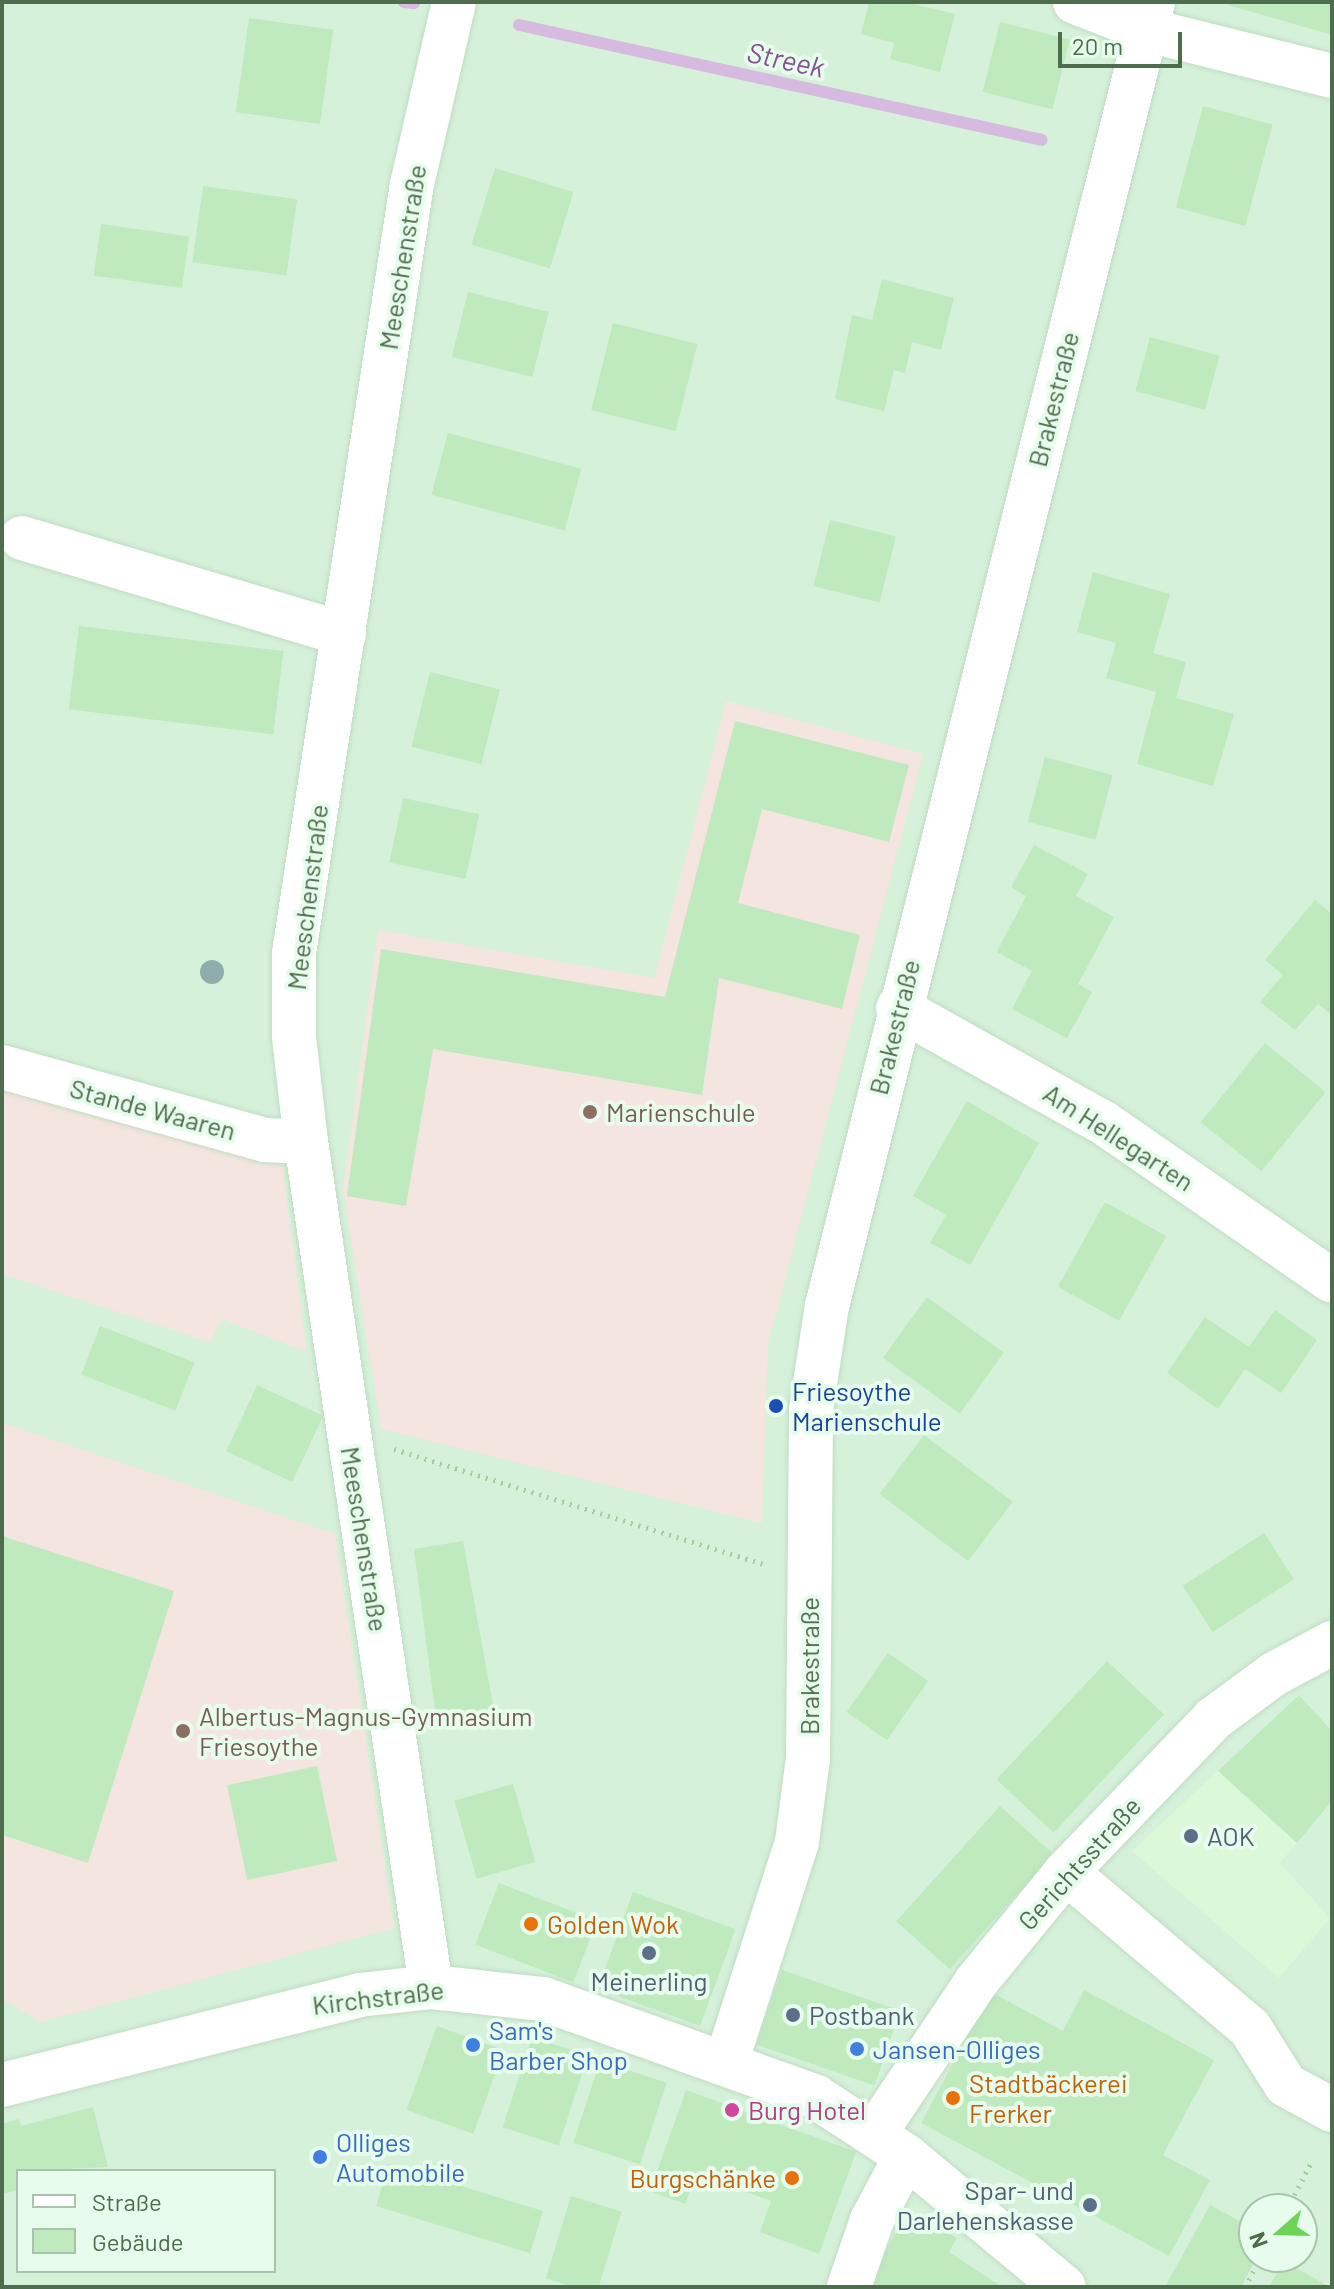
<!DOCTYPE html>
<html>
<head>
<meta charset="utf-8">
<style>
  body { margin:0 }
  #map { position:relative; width:1334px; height:2289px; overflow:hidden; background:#e3f9e8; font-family:Barlow,sans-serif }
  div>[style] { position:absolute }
  .residential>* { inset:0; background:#d5f1da }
  .commercial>* { inset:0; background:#dbf8d8 }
  .education>* { inset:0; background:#f5e5e0 }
  .stream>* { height:12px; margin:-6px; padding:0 6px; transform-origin:6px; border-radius:6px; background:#d6badf }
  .building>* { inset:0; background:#beeabe; transform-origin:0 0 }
  .path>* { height:5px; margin-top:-2.5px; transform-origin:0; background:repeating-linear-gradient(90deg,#a2cfa2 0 2px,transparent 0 8px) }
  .roads { filter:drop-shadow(0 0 2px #c0dcc2) drop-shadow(0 0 2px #c0dcc2) }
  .minor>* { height:44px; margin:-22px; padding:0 22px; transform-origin:22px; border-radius:22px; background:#fff }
  .trees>* { width:24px; height:24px; margin:-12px; border-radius:50%; background:#90adad }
  .dots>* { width:22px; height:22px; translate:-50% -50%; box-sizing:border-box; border:4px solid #e8fced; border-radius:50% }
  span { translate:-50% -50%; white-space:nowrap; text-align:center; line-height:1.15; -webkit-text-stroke:8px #e8fced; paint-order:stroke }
  .street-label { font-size:26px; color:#4e6d4c }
  .education-label { font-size:26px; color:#785e54 }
  .left { translate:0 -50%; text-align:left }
  .transit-label { font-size:26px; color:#164399 }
  .service-label { font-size:26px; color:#4e5e75 }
  .right { translate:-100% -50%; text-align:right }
  .food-label { font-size:26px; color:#c56008 }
  .shop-label { font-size:26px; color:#366cbe }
  .hotel-label { font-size:26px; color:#b23c85 }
  .water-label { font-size:28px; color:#835391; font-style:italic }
  .frame { position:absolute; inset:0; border:4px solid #4e6d4c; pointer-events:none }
  .legend { position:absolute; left:16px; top:2169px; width:260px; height:104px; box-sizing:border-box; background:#e8fced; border:2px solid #aac3ad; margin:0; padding:10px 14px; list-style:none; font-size:24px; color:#4e6d4c }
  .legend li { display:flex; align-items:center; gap:16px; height:40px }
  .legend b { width:40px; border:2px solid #aac3ad }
  .north { position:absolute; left:1238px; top:2193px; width:80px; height:80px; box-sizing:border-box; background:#e8fced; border:2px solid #aac3ad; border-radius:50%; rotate:250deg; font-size:22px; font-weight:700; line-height:32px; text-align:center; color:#4e6d4c }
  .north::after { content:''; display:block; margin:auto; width:28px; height:36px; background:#6dd457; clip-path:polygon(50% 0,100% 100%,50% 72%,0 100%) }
  .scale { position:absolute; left:1058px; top:32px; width:124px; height:36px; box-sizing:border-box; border:4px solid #4e6d4c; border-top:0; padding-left:10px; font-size:24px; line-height:28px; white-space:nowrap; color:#4e6d4c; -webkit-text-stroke:6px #e8fced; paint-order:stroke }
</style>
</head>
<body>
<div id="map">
  <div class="residential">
    <div style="clip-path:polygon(evenodd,2px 2px,1332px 2px,1332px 2287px,2px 2287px,2px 2px,18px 2171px,274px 2171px,274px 2271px,18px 2271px,18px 2171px,2px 2px,1254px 2209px,1302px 2209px,1302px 2257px,1254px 2257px,1254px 2209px)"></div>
  </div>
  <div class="commercial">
    <div style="clip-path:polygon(1299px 1695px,1332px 1731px,1332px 1801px,1280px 1863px,1330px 1918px,1279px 1978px,1132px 1851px)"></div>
  </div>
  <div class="education">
    <div style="clip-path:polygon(726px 701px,923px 754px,768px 1344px,762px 1523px,381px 1429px,343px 1189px,378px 930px,654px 978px)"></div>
    <div style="clip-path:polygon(2px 1085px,281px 1156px,307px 1352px,222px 1319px,210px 1342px,2px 1274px)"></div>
    <div style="clip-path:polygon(2px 1423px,335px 1534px,394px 1928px,41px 2022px,2px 1999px)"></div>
  </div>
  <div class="stream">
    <div style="left:404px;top:2px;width:10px;rotate:6deg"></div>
    <div style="left:519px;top:25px;width:535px;rotate:12.4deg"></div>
  </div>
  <div class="building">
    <div style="clip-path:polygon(869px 2px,905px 2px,955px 14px,940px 72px,890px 59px,894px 43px,861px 34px)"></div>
    <div style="clip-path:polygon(1229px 2px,1332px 2px,1332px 35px,1228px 5px)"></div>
    <div style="left:249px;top:18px;width:85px;height:95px;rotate:8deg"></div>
    <div style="left:1000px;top:22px;width:72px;height:72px;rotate:14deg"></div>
    <div style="left:1203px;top:106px;width:72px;height:105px;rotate:15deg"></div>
    <div style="left:495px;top:168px;width:82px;height:80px;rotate:17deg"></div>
    <div style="left:203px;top:186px;width:95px;height:77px;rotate:8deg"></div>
    <div style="left:101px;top:224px;width:89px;height:52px;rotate:8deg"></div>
    <div style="clip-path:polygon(882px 279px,954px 298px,941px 350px,912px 342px,905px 373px,894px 370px,884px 411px,835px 399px,852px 315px,872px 320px)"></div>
    <div style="left:468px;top:292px;width:83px;height:67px;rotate:14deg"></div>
    <div style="left:613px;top:323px;width:87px;height:90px;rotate:14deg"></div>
    <div style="left:1150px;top:337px;width:72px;height:56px;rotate:15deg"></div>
    <div style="left:448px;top:433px;width:138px;height:64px;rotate:15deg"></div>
    <div style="left:830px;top:520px;width:68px;height:68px;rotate:14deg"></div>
    <div style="clip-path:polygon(1093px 572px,1170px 594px,1153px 653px,1186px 662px,1176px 698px,1234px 714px,1213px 786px,1137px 764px,1156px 692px,1106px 678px,1116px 643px,1077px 632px)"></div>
    <div style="left:79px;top:626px;width:206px;height:84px;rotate:7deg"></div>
    <div style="left:430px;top:672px;width:72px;height:77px;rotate:14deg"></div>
    <div style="clip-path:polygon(735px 721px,909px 765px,889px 842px,762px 809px,738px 903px,860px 935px,842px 1009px,719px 978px,702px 1095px,433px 1049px,406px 1206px,347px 1196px,381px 949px,665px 997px)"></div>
    <div style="left:1045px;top:757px;width:70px;height:67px;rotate:15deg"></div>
    <div style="left:403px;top:798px;width:78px;height:66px;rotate:12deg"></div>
    <div style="clip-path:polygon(1034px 845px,1088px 874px,1076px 896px,1114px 917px,1078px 984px,1092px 992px,1067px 1038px,1012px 1009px,1032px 971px,997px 952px,1026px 896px,1011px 887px)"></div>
    <div style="clip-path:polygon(1315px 900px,1332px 914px,1332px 1015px,1318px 1004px,1295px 1030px,1260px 1002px,1283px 975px,1265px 960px)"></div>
    <div style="left:1265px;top:1043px;width:78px;height:102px;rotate:39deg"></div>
    <div style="clip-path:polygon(967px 1101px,1039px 1143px,970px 1265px,930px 1243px,946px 1215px,913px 1196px)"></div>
    <div style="left:1105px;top:1202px;width:70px;height:97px;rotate:29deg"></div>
    <div style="left:927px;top:1297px;width:95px;height:75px;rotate:36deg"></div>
    <div style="clip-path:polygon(1275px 1310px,1317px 1340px,1281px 1393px,1245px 1369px,1218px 1409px,1167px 1373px,1205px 1317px,1249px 1347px)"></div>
    <div style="left:100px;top:1326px;width:101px;height:52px;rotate:21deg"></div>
    <div style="left:257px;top:1385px;width:73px;height:73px;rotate:25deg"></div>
    <div style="left:924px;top:1435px;width:111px;height:74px;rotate:37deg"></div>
    <div style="left:1264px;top:1533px;width:55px;height:97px;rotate:57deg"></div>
    <div style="clip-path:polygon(2px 1536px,174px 1591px,88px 1863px,2px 1835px)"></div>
    <div style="clip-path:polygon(463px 1541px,495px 1715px,437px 1725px,414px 1549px)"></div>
    <div style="left:888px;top:1653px;width:49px;height:72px;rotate:35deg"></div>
    <div style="left:1107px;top:1661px;width:78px;height:162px;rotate:43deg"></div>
    <div style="clip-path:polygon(1299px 1695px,1332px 1731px,1332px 1801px,1297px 1843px,1218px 1771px)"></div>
    <div style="left:317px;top:1766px;width:97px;height:92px;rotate:78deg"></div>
    <div style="left:513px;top:1784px;width:81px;height:61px;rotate:74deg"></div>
    <div style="left:1000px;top:1806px;width:72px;height:155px;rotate:42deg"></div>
    <div style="left:499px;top:1883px;width:105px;height:66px;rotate:21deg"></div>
    <div style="left:633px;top:1892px;width:109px;height:103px;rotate:20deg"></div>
    <div style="left:782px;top:1970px;width:125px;height:79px;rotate:19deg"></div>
    <div style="clip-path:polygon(1084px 1990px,1214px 2060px,1163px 2155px,1210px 2180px,1169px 2256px,921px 2123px,991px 1992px,1063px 2031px)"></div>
    <div style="left:437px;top:2026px;width:71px;height:89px;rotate:20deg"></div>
    <div style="left:532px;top:2037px;width:59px;height:95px;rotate:18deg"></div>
    <div style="left:600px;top:2061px;width:70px;height:86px;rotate:18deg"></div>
    <div style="clip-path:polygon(686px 2090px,856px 2152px,819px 2254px,760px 2232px,771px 2201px,696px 2173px,685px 2204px,650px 2191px)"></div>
    <div style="clip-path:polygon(93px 2107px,108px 2167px,18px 2171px,18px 2190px,2px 2194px,2px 2124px,19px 2119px,21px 2126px)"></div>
    <div style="left:389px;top:2164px;width:161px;height:44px;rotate:17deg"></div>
    <div style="left:571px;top:2196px;width:53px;height:86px;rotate:17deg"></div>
    <div style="clip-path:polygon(1210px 2205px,1254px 2229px,1257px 2257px,1241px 2287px,1165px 2287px)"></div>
    <div style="clip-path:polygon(909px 2210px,957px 2238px,949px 2252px,1002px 2287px,865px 2287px)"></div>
    <div style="clip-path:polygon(1284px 2261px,1330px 2287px,1269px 2287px)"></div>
  </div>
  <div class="path">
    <div style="left:394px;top:1449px;width:391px;rotate:17.3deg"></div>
    <div style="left:1287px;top:2209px;width:54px;rotate:-62.5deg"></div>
    <div style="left:1245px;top:2287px;width:34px;rotate:-62deg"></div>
  </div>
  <div class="roads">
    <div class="minor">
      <div style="left:1075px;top:2px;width:77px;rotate:21.3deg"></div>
      <div style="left:1147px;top:30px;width:191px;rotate:14deg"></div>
      <div style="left:22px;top:538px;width:336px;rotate:16.6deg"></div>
      <div style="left:898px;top:1008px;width:236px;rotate:29.2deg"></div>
      <div style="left:1104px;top:1123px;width:277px;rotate:34.7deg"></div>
      <div style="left:2px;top:1067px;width:273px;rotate:15.5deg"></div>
      <div style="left:265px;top:1140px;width:41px;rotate:2.8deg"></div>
      <div style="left:1066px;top:1872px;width:241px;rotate:40.3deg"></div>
      <div style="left:1250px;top:2028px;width:67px;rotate:57.7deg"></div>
      <div style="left:1286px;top:2085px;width:52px;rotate:28.5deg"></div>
      <div style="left:431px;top:1987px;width:854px;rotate:-98.41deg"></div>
      <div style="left:306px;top:1142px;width:107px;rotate:-96.5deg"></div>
      <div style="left:294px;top:1036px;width:83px;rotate:-90deg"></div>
      <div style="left:294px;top:953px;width:778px;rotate:-81.28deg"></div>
      <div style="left:412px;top:184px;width:187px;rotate:-77deg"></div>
      <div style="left:726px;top:2063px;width:232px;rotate:-72.2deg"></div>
      <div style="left:797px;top:1842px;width:84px;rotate:-82.5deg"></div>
      <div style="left:808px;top:1759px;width:349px;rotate:-89.5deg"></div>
      <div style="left:811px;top:1410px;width:105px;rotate:-81.3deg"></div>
      <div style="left:827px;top:1306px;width:1344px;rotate:-75.96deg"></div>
      <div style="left:2px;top:2085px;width:368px;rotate:-14.1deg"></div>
      <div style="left:359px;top:1995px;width:72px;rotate:-6.3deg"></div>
      <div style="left:431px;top:1987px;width:113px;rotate:6.1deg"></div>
      <div style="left:543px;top:1999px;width:290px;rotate:19.7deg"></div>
      <div style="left:816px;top:2097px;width:108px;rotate:33.2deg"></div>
      <div style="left:906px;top:2156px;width:205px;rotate:39.7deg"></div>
      <div style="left:875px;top:2133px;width:182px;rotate:-56.2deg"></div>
      <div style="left:976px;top:1982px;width:142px;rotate:-50.7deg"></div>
      <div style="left:1066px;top:1872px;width:212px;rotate:-46.1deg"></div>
      <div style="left:1213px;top:1719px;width:76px;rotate:-36.4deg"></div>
      <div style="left:1274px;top:1674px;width:66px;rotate:-28.1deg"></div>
      <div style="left:849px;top:2287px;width:71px;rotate:-71.1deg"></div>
      <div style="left:872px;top:2220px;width:72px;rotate:-62deg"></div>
    </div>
  </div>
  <div class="trees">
    <div style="left:212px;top:972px"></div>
  </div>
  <div class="dots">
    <div style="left:590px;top:1112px;background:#8d6e63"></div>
    <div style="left:776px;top:1406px;background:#1a4fb4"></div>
    <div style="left:183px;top:1731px;background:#8d6e63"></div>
    <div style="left:1191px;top:1836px;background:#5c6f8a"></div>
    <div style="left:531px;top:1924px;background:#e8710a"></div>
    <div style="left:649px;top:1953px;background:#5c6f8a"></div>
    <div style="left:793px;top:2015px;background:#5c6f8a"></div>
    <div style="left:473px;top:2045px;background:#3f7fe0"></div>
    <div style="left:857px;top:2049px;background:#3f7fe0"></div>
    <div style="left:953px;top:2098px;background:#e8710a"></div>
    <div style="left:732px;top:2110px;background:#d1479c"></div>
    <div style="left:320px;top:2157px;background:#3f7fe0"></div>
    <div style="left:792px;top:2178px;background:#e8710a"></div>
    <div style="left:1090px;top:2205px;background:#5c6f8a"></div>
  </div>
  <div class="street-label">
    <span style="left:402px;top:257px;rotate:-81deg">Meeschenstraße</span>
    <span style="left:1053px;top:399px;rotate:-76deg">Brakestraße</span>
    <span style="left:307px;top:897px;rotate:-83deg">Meeschenstraße</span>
    <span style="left:894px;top:1027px;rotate:-76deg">Brakestraße</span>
    <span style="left:153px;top:1109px;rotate:15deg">Stande Waaren</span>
    <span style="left:1119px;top:1137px;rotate:33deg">Am Hellegarten</span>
    <span style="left:365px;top:1539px;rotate:81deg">Meeschenstraße</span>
    <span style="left:809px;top:1666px;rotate:-90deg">Brakestraße</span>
    <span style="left:1079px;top:1863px;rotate:-48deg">Gerichtsstraße</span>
    <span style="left:378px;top:1997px;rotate:-7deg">Kirchstraße</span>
  </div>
  <div class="education-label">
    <span class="left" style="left:606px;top:1112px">Marienschule</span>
    <span class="left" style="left:199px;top:1731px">Albertus-Magnus-Gymnasium<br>Friesoythe</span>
  </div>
  <div class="transit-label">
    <span class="left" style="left:792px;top:1406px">Friesoythe<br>Marienschule</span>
  </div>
  <div class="service-label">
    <span class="left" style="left:1207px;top:1836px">AOK</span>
    <span style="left:649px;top:1981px">Meinerling</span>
    <span class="left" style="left:809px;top:2015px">Postbank</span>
    <span class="right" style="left:1074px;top:2205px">Spar- und<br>Darlehenskasse</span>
  </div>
  <div class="food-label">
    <span class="left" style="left:547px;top:1924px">Golden Wok</span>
    <span class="left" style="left:969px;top:2098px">Stadtbäckerei<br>Frerker</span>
    <span class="right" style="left:776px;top:2178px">Burgschänke</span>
  </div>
  <div class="shop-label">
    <span class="left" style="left:489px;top:2045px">Sam's<br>Barber Shop</span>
    <span class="left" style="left:873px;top:2049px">Jansen-Olliges</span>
    <span class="left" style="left:336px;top:2157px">Olliges<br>Automobile</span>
  </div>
  <div class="hotel-label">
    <span class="left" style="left:748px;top:2110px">Burg Hotel</span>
  </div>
  <div class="water-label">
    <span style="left:786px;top:59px;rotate:12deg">Streek</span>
  </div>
  <div class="frame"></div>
  <ul class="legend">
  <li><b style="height:10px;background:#fff"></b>Straße</li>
  <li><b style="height:22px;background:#beeabe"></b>Gebäude</li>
  </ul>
  <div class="north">N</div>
  <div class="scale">20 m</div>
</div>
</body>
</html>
